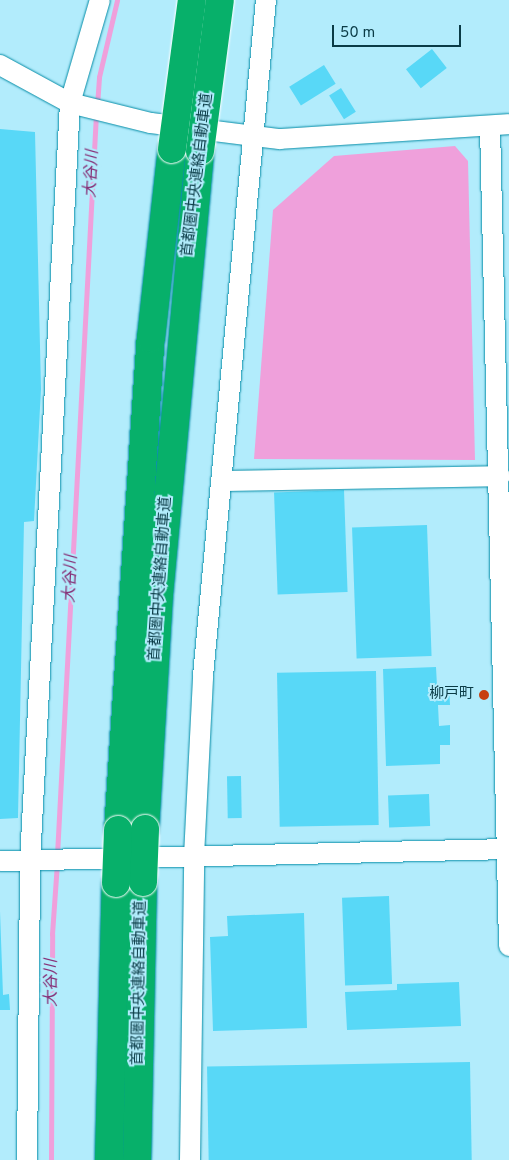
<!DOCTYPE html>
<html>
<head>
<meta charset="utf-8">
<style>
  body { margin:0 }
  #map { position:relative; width:509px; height:1160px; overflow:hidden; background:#b2ecfc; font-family:Overpass,"Noto Sans JP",sans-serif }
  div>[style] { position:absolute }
  .water>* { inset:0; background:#efa0db }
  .stream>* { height:5px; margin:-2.5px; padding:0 2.5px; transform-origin:2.5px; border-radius:2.5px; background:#efa0db }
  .building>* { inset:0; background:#58d8f7; transform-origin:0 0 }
  .roads { filter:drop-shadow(0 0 1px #078da7) drop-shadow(0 0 1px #078da7) }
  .minor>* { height:20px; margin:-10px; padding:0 10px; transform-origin:10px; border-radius:10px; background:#fff }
  .highway>* { height:28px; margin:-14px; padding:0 14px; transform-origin:14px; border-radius:14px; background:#07b06a }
  .bridges { filter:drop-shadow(0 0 1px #fff) drop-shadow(0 0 1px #fff) }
  .highway-bridge>* { height:28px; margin:-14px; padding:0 14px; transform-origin:14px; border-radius:14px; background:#07b06a }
  .dots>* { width:14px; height:14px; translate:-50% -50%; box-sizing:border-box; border:2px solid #b2ecfc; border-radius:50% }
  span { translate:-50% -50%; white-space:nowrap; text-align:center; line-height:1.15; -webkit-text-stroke:4px #b2ecfc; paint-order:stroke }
  .street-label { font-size:15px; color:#0a3b46 }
  .poi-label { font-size:15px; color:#0a3b46 }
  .right { translate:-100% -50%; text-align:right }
  .water-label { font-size:16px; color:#862c74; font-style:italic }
  .scale { position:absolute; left:332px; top:25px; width:129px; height:22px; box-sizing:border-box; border:2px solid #0a3b46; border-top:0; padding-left:6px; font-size:15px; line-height:18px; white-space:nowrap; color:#0a3b46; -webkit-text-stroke:4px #b2ecfc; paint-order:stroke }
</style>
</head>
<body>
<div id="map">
  <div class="water">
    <div style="clip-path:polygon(455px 146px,468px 161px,475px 460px,254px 459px,273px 210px,334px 156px)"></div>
  </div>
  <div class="stream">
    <div style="left:97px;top:106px;width:29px;rotate:-86deg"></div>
    <div style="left:99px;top:77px;width:79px;rotate:-76.8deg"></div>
    <div style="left:57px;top:855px;width:742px;rotate:-86.99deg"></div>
    <div style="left:51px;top:1160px;width:226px;rotate:-89.7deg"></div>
    <div style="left:52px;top:934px;width:71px;rotate:-86deg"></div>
  </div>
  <div class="building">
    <div style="left:432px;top:49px;width:24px;height:33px;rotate:52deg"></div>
    <div style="left:324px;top:65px;width:22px;height:41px;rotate:58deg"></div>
    <div style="left:341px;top:88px;width:28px;height:14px;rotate:58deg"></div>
    <div style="clip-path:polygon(0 129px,35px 132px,41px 389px,34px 521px,24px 522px,18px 818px,0 819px)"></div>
    <div style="left:344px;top:490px;width:102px;height:70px;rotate:88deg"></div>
    <div style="left:427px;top:525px;width:131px;height:75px;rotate:88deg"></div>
    <div style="clip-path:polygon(436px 667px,437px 686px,449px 685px,450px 705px,438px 705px,439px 726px,450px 725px,450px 745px,440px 745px,440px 764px,386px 766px,383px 669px)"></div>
    <div style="left:376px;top:671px;width:154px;height:99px;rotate:89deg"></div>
    <div style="left:241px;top:776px;width:42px;height:14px;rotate:89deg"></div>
    <div style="left:429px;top:794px;width:32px;height:41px;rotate:88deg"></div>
    <div style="left:389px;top:896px;width:88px;height:47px;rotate:88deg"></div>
    <div style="clip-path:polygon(0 911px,3px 995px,9px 994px,10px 1010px,0 1010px)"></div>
    <div style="clip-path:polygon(304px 913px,307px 1028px,213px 1031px,210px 937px,228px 936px,227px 916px)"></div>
    <div style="clip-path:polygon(459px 982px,461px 1026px,347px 1030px,345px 992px,397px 990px,397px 984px)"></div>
    <div style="left:470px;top:1062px;width:98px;height:263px;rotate:89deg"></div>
  </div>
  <div class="roads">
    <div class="minor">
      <div style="left:0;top:65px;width:80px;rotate:28.5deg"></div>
      <div style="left:70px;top:103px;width:83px;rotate:13.9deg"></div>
      <div style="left:151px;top:123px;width:104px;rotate:7.2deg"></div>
      <div style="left:254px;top:136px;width:26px;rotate:7deg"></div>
      <div style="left:280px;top:139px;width:229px;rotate:-3.7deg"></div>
      <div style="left:490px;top:126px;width:820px;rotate:88.67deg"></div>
      <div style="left:221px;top:481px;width:279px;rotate:-1deg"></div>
      <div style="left:0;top:861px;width:509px;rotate:-1.35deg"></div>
      <div style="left:27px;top:1160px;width:299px;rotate:-89.4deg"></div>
      <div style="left:30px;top:861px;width:759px;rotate:-86.98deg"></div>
      <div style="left:70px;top:103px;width:107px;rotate:-73.8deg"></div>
      <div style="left:190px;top:1160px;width:304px;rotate:-89.2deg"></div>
      <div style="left:194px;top:856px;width:180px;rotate:-87.1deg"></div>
      <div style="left:203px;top:676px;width:679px;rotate:-84.68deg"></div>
    </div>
    <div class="highway">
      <div style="left:145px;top:829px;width:235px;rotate:-86.6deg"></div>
      <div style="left:159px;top:594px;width:445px;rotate:-84.7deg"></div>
      <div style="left:118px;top:830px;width:493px;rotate:-86.2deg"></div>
      <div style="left:151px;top:338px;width:190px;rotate:-83.7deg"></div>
      <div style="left:109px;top:1160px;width:277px;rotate:-88.6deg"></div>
      <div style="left:137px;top:1160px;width:278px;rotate:-88.8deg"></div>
    </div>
  </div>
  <div class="bridges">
    <div class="highway-bridge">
      <div style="left:172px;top:149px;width:150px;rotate:-82.4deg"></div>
      <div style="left:200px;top:151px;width:152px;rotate:-82.5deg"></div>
      <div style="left:143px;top:882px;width:53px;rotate:-87.8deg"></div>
      <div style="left:116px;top:883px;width:53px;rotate:-87.8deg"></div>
    </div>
  </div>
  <div class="dots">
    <div style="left:484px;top:695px;background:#c73f11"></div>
  </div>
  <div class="street-label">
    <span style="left:198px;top:175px;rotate:-83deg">首都圏中央連絡自動車道</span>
    <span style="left:161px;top:579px;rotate:-86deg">首都圏中央連絡自動車道</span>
    <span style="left:140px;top:983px;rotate:-89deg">首都圏中央連絡自動車道</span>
  </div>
  <div class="poi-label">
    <span class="right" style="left:474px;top:695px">柳戸町</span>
  </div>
  <div class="water-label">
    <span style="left:92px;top:174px;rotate:-87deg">大谷川</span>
    <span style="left:71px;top:579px;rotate:-87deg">大谷川</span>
    <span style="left:52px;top:983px;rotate:-90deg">大谷川</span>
  </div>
  <div class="scale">50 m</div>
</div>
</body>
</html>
